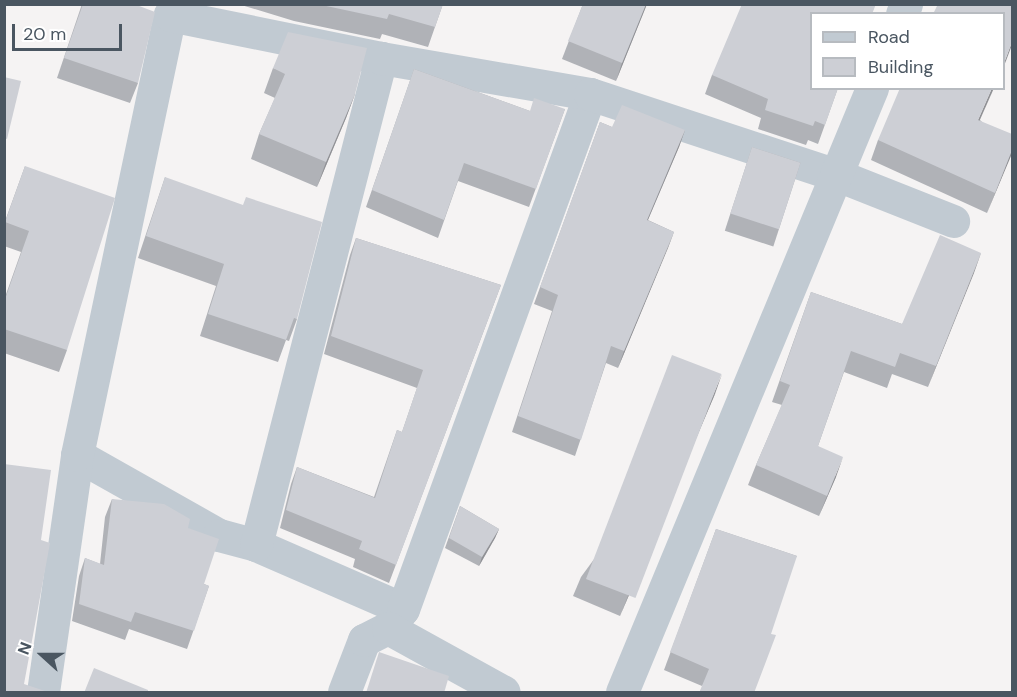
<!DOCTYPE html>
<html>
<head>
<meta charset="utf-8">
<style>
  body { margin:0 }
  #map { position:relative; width:1017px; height:697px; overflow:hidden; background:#f5f3f3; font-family:"DM Sans",sans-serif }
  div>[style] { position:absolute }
  .minor>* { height:33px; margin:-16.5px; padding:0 16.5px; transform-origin:16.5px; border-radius:16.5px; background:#c1cad2 }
  .wall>* { inset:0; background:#b0b2b7; transform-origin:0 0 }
  .shaded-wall>* { inset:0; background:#909195 }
  .building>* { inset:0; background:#cdcfd5; transform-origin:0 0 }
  span { translate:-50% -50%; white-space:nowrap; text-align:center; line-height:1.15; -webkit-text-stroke:4.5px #fff; paint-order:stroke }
  .frame { position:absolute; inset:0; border:6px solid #4a5661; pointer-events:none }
  .legend { position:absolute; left:810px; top:12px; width:195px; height:78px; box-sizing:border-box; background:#fff; border:2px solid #b7bbc0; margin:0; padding:8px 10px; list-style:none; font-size:18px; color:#4a5661 }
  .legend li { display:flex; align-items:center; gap:12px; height:30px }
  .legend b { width:30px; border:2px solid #b7bbc0 }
  .north { position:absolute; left:12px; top:625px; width:60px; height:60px; -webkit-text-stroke:4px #fff; paint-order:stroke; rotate:291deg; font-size:16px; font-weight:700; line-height:24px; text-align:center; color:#4a5661 }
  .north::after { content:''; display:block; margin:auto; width:21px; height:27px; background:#4a5661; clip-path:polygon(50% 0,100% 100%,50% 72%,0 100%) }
  .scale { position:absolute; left:12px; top:24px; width:110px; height:27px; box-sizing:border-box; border:3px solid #4a5661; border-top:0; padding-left:8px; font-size:18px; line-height:21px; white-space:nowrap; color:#4a5661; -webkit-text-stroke:4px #fff; paint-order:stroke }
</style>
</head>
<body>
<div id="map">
  <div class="minor">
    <div style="left:902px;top:14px;width:11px;rotate:-68deg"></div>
    <div style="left:77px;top:455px;width:163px;rotate:29.4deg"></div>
    <div style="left:219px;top:535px;width:38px;rotate:15deg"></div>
    <div style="left:256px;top:545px;width:160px;rotate:23.5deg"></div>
    <div style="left:256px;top:545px;width:503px;rotate:-75.6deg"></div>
    <div style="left:388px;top:628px;width:24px;rotate:-52deg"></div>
    <div style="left:403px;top:609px;width:548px;rotate:-70.04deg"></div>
    <div style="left:43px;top:692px;width:239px;rotate:-81.8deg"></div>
    <div style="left:77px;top:455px;width:450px;rotate:-78.1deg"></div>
    <div style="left:170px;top:15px;width:215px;rotate:11.5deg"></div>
    <div style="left:381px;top:58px;width:212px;rotate:9.8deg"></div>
    <div style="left:590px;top:94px;width:260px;rotate:18.2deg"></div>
    <div style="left:837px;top:175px;width:125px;rotate:21.6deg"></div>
    <div style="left:344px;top:692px;width:56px;rotate:-69deg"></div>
    <div style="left:364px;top:640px;width:27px;rotate:-27deg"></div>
    <div style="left:388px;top:628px;width:132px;rotate:28.9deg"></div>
    <div style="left:622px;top:692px;width:654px;rotate:-67.51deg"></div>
  </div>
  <div class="wall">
    <div style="clip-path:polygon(82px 4px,138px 83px,130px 103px,57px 78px)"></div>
    <div style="clip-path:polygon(238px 4px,443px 4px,428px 47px,382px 34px,380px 39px,294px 21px)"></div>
    <div style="clip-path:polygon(583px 4px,647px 4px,616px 81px,562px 59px)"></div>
    <div style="clip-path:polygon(812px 14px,838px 88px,818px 144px,808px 140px,806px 145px,758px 129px,761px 118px,705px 94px,712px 75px)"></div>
    <div style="clip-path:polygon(273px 68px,355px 94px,346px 118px,317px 187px,251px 159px,259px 134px,275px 98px,264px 93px)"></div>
    <div style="clip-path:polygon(414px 69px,530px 111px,565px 109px,529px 207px,458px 181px,438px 238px,366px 207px)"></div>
    <div style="clip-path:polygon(980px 120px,1012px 152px,987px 213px,871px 160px,878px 140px)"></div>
    <div style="clip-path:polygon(600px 122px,612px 127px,685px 130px,679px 147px,648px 220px,674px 232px,618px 368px,606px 363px,575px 456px,512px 432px,552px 311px,534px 304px)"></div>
    <div style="left:752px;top:147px;width:51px;height:88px;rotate:18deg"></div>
    <div style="clip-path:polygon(25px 166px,67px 350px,59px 372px,4px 353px,4px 300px,21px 252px,4px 246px,4px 224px)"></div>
    <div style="clip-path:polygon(165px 177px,297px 319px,289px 341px,286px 340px,278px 362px,200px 336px,216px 286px,138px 258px)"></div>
    <div style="clip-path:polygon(356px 238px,501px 285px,389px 583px,353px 567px,355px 559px,280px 528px,291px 484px,297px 467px,374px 497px,397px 430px,402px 432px,417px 388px,324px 354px,350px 255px)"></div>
    <div style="clip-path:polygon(981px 253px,928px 387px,892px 374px,887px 388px,844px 372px,818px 446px,836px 477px,819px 516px,748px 485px,756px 465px,782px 405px,772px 402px,811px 292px,902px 324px)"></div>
    <div style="clip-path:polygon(715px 394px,620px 616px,573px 596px,581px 577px)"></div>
    <div style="clip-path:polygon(112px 499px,188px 528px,204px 584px,209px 586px,187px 649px,129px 629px,125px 640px,72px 621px,79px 576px,85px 558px,100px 564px,105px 517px)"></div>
    <div style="clip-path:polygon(460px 506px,499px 529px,495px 538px,479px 566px,445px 548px)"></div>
    <div style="clip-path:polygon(716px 529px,797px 556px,702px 686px,664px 670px)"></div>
  </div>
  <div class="shaded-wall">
    <div style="clip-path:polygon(646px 4px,647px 4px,616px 81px,622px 63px)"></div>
    <div style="clip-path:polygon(1012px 42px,1012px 45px,1004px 66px,1004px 63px)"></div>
    <div style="clip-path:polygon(992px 88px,994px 88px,971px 140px,978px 120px)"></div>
    <div style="clip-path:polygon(355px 94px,346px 118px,317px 187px,326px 162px)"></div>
    <div style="clip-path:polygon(685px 130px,679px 147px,641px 236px,647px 220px)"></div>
    <div style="clip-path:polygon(1012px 150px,1011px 156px,987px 213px,995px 193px)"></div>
    <div style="clip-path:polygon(674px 232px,668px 248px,618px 368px,624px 351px)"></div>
    <div style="clip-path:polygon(981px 253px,974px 273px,928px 387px,936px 366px)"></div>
    <div style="clip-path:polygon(722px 374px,715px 394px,620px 616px,628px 596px)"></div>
    <div style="clip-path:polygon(843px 457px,836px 477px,819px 516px,827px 496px)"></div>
    <div style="clip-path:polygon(499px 529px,495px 538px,479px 566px,482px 557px)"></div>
  </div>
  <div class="building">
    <div style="clip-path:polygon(83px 4px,134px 4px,155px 12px,138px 83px,64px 58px)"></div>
    <div style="clip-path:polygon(317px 4px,443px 4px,435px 27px,389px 14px,387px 19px)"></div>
    <div style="clip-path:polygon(583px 4px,646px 4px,622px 63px,568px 41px)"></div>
    <div style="clip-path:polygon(742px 4px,876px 4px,872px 14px,812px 14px,812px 88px,838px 88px,825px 125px,815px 121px,813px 126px,765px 110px,768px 99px,712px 75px)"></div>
    <div style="clip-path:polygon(938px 4px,1012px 4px,1012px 42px,1004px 63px,1004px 14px,933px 14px)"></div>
    <div style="clip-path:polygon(288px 32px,367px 48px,355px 94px,326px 162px,259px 134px,285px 74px,273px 68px)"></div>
    <div style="clip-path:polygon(414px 69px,530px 111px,534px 98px,565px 109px,536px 189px,464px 163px,444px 220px,372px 190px)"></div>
    <div style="clip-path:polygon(4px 77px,21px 81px,7px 139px,4px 138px)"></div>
    <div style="clip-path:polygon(900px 88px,992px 88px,978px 120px,1012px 134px,1012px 150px,995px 193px,878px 140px)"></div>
    <div style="clip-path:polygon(622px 105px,685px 130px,647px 220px,674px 232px,624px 351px,611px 346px,581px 440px,518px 416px,558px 295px,540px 287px,600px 122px,612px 127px)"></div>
    <div style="left:752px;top:147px;width:51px;height:70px;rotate:18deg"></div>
    <div style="clip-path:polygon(25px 166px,115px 198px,67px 350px,4px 329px,4px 302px,29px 231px,5px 222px)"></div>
    <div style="clip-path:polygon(165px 177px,243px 205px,246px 197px,322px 222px,297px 319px,294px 318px,286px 340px,208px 314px,224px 264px,146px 236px)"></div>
    <div style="clip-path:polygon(940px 235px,981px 253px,936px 366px,900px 353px,895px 367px,851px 351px,818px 446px,843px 457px,827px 496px,756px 465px,790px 385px,780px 381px,811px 292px,902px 324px)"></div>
    <div style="clip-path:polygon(356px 238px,501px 285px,396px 565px,359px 549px,362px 541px,286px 510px,297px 467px,375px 498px,397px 430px,402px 432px,423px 370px,331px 336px)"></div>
    <div style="left:672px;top:355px;width:53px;height:240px;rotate:21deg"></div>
    <div style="clip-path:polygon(4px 464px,51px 470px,41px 540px,50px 543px,24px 684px,51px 693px,4px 693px)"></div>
    <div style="clip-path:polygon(112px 499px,164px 504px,190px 519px,188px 528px,219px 539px,204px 584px,209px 586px,194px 631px,135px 612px,131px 622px,79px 604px,85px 558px,104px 565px)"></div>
    <div style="clip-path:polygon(460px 506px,499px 529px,482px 557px,449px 538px)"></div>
    <div style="clip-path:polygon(716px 529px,797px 556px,771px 634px,776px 635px,754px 693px,699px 693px,709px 669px,670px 652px)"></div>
    <div style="clip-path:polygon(379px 652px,449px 676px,444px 693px,366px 693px)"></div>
    <div style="clip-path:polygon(94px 668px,148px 690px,148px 693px,84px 693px)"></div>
  </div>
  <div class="frame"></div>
  <ul class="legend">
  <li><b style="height:8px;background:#c1cad2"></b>Road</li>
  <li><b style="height:16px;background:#cdcfd5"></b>Building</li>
  </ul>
  <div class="north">N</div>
  <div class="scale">20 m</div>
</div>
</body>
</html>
